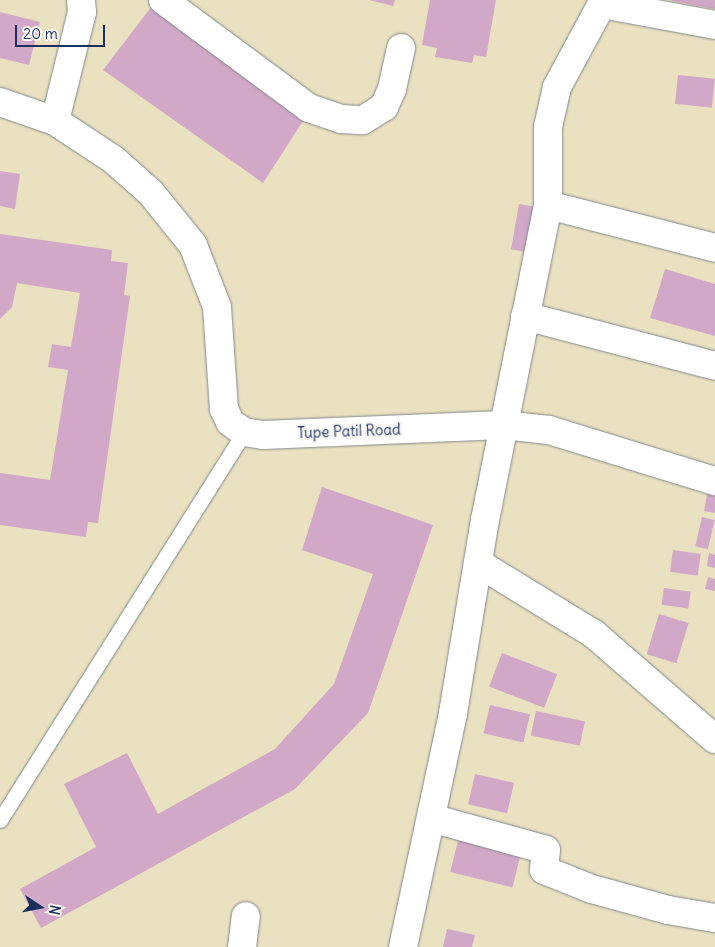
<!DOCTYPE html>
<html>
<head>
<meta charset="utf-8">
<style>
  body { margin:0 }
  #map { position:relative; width:715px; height:947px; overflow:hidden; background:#e9e1bf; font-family:Delius,sans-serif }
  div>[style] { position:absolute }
  .building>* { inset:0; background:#d1a8c7; transform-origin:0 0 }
  .roads { filter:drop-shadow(0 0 1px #82888e) drop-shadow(0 0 1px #82888e) }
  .service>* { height:15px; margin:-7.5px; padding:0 7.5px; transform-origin:7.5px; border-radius:7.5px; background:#fff }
  .minor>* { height:28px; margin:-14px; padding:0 14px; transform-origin:14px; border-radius:14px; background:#fff }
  span { translate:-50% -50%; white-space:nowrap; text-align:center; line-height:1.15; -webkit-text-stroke:5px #f6f6f2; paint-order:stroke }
  .street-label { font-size:15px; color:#1b2f5e }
  .north { position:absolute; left:15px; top:882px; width:50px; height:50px; -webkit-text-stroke:4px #f6f6f2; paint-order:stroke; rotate:101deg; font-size:14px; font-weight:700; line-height:20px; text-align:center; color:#1b2f5e }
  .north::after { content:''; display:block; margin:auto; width:18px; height:22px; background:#1b2f5e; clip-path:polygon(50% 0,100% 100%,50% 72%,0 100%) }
  .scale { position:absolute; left:15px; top:25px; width:90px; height:22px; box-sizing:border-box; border:2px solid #1b2f5e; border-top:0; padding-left:6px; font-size:15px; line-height:18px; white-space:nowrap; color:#1b2f5e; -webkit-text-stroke:4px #f6f6f2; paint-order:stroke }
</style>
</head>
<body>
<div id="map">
  <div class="building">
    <div style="clip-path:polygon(369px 0,395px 0,393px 6px)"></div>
    <div style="clip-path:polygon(430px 0,496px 0,486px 57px,474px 55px,472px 63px,435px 57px,437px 48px,422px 45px)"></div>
    <div style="clip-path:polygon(715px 0,715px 9px,672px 1px,672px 0)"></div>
    <div style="clip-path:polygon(155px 2px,303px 121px,263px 183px,103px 70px)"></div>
    <div style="clip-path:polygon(0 12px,40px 22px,29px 65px,0 58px)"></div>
    <div style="left:678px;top:75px;width:37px;height:29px;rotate:6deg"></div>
    <div style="clip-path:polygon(0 171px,20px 174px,15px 209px,0 206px)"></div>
    <div style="left:519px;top:204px;width:17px;height:46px;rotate:10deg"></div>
    <div style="clip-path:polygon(0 234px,112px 250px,111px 261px,128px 263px,124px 295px,130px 296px,98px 523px,88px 522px,86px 537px,0 525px,0 473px,50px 480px,68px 370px,48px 367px,52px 344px,71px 347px,80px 293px,17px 283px,12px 307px,0 319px)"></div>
    <div style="clip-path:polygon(665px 269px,715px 284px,715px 336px,650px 318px)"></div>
    <div style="clip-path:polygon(709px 484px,715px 485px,715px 513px,704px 511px)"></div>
    <div style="clip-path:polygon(322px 487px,433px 525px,368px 713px,295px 789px,41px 928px,20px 889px,96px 847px,64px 784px,127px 753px,158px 814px,275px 749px,334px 684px,373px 574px,302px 550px)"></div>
    <div style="left:702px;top:517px;width:13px;height:30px;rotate:13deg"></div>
    <div style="left:673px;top:550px;width:28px;height:22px;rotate:8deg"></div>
    <div style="clip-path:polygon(709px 553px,715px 555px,715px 568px,707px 566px)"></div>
    <div style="clip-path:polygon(708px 577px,715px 579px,715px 591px,705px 589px)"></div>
    <div style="left:664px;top:588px;width:27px;height:17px;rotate:8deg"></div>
    <div style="left:659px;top:614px;width:31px;height:42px;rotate:17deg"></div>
    <div style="left:502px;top:653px;width:59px;height:36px;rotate:21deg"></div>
    <div style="left:490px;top:705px;width:41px;height:29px;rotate:13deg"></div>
    <div style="left:536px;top:711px;width:50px;height:25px;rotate:12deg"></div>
    <div style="left:475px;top:774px;width:40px;height:31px;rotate:13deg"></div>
    <div style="left:459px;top:837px;width:64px;height:36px;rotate:14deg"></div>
    <div style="clip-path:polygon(447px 929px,475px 935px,472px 947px,443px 947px)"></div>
  </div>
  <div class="roads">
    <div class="service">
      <div style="left:0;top:820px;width:458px;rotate:-57.8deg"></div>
    </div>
    <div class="minor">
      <div style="left:163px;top:0;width:182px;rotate:36.5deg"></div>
      <div style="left:309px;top:108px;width:34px;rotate:19deg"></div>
      <div style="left:341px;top:119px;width:22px;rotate:3deg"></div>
      <div style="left:363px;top:120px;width:25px;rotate:-32deg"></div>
      <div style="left:384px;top:107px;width:20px;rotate:-66deg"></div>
      <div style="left:392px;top:89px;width:42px;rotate:-77.6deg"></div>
      <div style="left:602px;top:4px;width:115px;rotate:10.5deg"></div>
      <div style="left:0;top:102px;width:58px;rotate:19.1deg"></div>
      <div style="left:55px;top:121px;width:71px;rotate:33.5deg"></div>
      <div style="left:114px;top:160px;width:50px;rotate:41.7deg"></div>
      <div style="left:151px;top:193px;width:67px;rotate:51.1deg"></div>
      <div style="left:193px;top:245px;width:66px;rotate:68.8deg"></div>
      <div style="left:217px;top:307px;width:102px;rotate:86.1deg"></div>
      <div style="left:224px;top:409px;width:14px;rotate:65deg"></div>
      <div style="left:230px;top:422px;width:17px;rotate:36deg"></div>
      <div style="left:244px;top:432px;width:19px;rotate:9deg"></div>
      <div style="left:263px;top:435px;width:240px;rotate:-2.4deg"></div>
      <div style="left:503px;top:425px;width:46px;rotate:6.2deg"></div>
      <div style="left:549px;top:430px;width:174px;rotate:17.1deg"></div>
      <div style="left:55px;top:121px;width:112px;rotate:-76.1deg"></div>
      <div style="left:82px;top:12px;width:12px;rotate:-95deg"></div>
      <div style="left:548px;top:205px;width:172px;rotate:14.4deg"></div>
      <div style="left:525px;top:316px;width:196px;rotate:14.7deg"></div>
      <div style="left:478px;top:563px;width:136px;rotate:31.5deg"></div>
      <div style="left:594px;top:634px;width:160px;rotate:41deg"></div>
      <div style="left:431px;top:818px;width:119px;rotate:15.5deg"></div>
      <div style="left:546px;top:850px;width:20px;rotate:96deg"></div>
      <div style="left:544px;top:870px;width:52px;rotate:21.6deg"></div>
      <div style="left:592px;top:889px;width:79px;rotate:15.4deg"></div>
      <div style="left:668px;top:910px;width:48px;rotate:9.7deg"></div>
      <div style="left:242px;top:947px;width:31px;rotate:-83deg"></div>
      <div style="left:403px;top:947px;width:239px;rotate:-77.9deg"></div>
      <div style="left:453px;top:713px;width:196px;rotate:-80.6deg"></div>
      <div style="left:485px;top:520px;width:321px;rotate:-78.7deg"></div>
      <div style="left:548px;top:205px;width:78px;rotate:-90deg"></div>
      <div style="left:548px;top:127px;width:41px;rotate:-77.3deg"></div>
      <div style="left:557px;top:87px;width:99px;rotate:-61.6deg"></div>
    </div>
  </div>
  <div class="street-label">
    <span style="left:349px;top:431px;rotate:-2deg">Tupe Patil Road</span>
  </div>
  <div class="north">N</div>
  <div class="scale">20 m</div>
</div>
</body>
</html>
